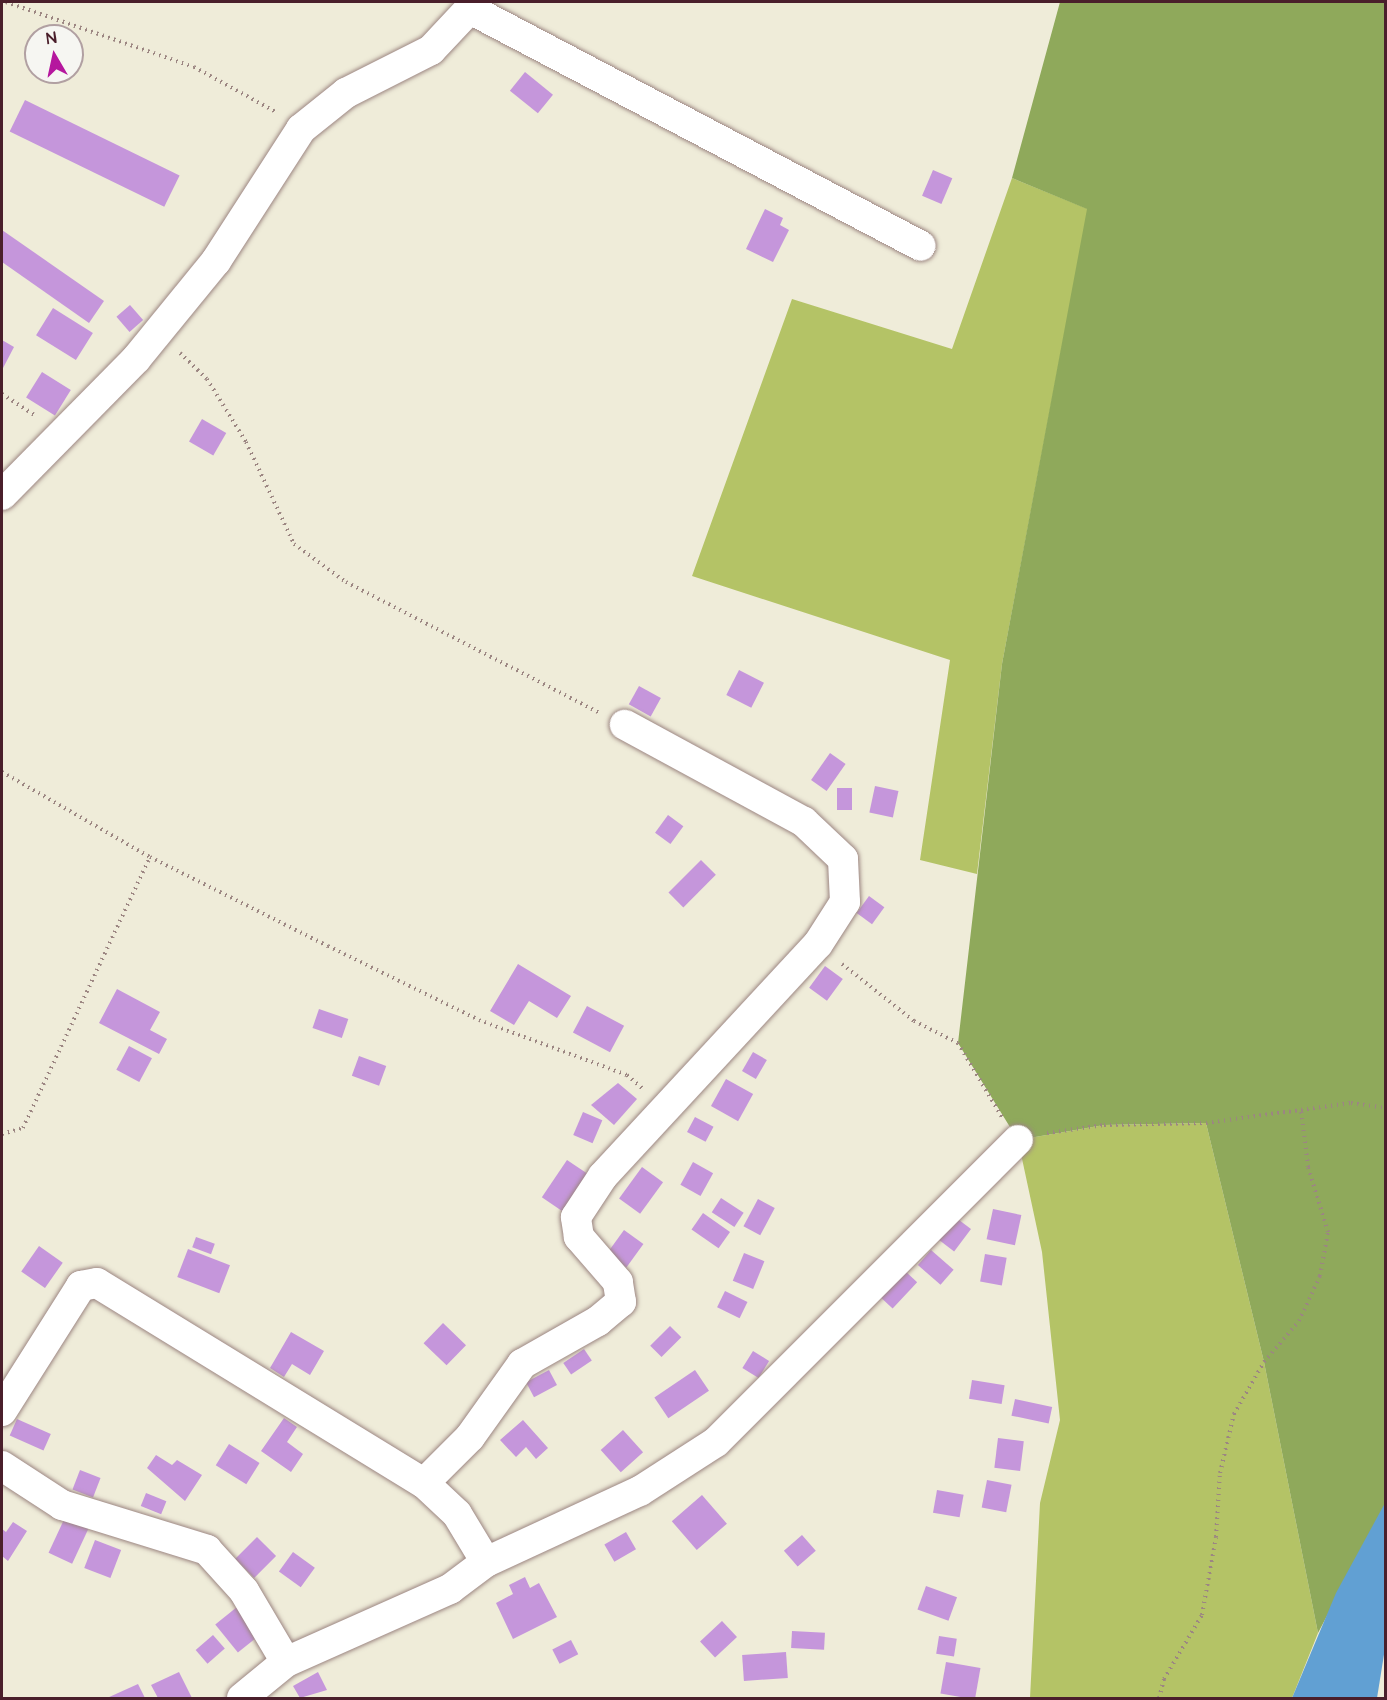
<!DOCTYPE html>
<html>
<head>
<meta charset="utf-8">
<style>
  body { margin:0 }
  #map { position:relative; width:1387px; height:1700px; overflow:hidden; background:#efecd9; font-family:"Architects Daughter",sans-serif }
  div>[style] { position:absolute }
  .green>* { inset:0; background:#b4c366 }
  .forest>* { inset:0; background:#8fa95b }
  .water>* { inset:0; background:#61a0d3 }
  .building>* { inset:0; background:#c596db; transform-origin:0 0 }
  .path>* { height:4px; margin-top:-2px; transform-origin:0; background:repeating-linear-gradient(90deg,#9c8682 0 1.5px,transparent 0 6px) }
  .roads { filter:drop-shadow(0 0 2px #9c8682) drop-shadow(0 0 2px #9c8682) }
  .minor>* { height:30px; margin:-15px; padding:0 15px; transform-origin:15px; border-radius:15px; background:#fff }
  span { translate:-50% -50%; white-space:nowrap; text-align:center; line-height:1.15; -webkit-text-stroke:6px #f6f6f2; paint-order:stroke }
  .frame { position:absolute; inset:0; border:3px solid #4a1f2b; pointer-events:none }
  .north { position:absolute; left:24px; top:24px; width:60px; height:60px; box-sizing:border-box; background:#f6f6f2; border:2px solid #b1a0a2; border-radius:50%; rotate:351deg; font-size:16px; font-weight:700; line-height:24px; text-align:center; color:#4a1f2b }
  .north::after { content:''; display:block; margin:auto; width:21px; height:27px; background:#b5179e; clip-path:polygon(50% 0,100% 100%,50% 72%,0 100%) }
</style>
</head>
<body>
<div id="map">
  <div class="green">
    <div style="clip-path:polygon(1012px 178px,1088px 209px,1002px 664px,977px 874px,920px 860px,950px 660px,692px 576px,792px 299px,952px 349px)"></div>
    <div style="clip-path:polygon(1206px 1123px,1264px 1362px,1318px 1633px,1292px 1698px,1030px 1698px,1040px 1503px,1060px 1420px,1042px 1252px,1018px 1140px,1104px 1125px)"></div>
  </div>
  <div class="forest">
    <div style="clip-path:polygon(1060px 2px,1385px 2px,1386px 1503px,1318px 1633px,1264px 1362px,1206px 1123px,1104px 1125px,1018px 1140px,958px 1043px,1002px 664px,1087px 209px,1012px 178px)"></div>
  </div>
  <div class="water">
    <div style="clip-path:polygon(1385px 1503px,1386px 1642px,1377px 1698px,1292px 1698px,1336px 1593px)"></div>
  </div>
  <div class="building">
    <div style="left:525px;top:72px;width:36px;height:24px;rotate:39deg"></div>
    <div style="left:25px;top:100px;width:172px;height:35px;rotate:26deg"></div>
    <div style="left:933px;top:170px;width:21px;height:28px;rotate:23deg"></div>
    <div style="clip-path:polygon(765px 209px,783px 218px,780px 225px,789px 230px,773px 262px,746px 249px)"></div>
    <div style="clip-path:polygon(2px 230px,104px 301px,89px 323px,2px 262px)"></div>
    <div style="left:130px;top:305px;width:20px;height:18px;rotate:49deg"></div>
    <div style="left:53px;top:308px;width:47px;height:32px;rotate:32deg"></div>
    <div style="clip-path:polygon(2px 340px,14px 347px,2px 370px)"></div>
    <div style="left:42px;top:372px;width:34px;height:30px;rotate:32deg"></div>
    <div style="left:202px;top:419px;width:28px;height:26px;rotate:30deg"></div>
    <div style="left:739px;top:670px;width:28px;height:28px;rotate:27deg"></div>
    <div style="left:639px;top:686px;width:25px;height:21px;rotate:29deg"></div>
    <div style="left:830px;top:753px;width:19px;height:33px;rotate:35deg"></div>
    <div style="left:875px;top:786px;width:24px;height:27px;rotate:12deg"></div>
    <div style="left:837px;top:788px;width:15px;height:22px"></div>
    <div style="left:668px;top:815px;width:19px;height:22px;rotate:36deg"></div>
    <div style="left:701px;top:860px;width:21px;height:46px;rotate:45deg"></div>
    <div style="left:869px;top:896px;width:19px;height:21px;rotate:36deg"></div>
    <div style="clip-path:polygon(518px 964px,571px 996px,557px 1018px,529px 1001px,514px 1025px,490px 1011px)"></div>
    <div style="left:825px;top:966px;width:22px;height:27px;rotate:36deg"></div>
    <div style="clip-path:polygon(117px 989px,160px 1012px,150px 1030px,167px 1039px,159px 1054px,99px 1023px)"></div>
    <div style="left:587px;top:1006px;width:42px;height:30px;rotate:28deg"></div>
    <div style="left:319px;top:1009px;width:31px;height:20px;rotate:19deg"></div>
    <div style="left:129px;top:1046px;width:26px;height:27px;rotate:28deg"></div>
    <div style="left:753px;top:1052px;width:16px;height:22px;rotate:30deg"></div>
    <div style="left:359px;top:1056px;width:29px;height:21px;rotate:20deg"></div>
    <div style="left:726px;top:1079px;width:31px;height:31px;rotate:29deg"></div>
    <div style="clip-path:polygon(618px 1083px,637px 1099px,614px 1125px,591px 1105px)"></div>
    <div style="left:583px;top:1112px;width:21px;height:25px;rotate:23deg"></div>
    <div style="left:695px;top:1117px;width:21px;height:17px;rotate:28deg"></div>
    <div style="left:567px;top:1160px;width:27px;height:45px;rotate:34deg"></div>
    <div style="left:693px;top:1162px;width:23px;height:26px;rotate:29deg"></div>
    <div style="left:642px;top:1167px;width:26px;height:39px;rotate:36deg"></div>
    <div style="left:721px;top:1198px;width:27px;height:17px;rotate:33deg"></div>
    <div style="left:758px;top:1199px;width:19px;height:31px;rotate:28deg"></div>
    <div style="left:993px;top:1209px;width:29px;height:31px;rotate:12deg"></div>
    <div style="left:703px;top:1213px;width:33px;height:20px;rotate:35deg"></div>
    <div style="left:955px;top:1217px;width:20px;height:28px;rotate:37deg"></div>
    <div style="left:624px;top:1230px;width:24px;height:29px;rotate:36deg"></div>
    <div style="left:196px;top:1237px;width:20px;height:11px;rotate:20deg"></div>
    <div style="left:39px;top:1246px;width:29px;height:31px;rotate:35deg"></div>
    <div style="left:188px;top:1249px;width:45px;height:30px;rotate:21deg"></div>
    <div style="left:931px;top:1250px;width:30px;height:20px;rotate:41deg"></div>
    <div style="left:744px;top:1253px;width:22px;height:30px;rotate:22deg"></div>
    <div style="left:985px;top:1254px;width:22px;height:28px;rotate:10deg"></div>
    <div style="left:904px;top:1270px;width:18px;height:36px;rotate:43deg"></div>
    <div style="left:725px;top:1291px;width:25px;height:18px;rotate:26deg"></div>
    <div style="left:443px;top:1323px;width:32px;height:28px;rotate:44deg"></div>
    <div style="left:670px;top:1326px;width:16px;height:28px;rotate:45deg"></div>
    <div style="clip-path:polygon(291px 1332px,324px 1351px,310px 1375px,292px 1364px,284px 1377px,270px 1368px)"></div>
    <div style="left:584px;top:1349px;width:14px;height:25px;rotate:56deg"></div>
    <div style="left:753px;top:1351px;width:19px;height:20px;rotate:32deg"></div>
    <div style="left:549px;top:1370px;width:17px;height:26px;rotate:62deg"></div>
    <div style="left:695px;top:1370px;width:25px;height:49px;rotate:56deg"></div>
    <div style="left:972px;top:1380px;width:33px;height:19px;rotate:9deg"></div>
    <div style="left:1015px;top:1399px;width:38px;height:17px;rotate:12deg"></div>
    <div style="clip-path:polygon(284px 1418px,297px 1427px,287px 1442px,303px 1454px,291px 1472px,261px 1451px)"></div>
    <div style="left:17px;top:1419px;width:37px;height:18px;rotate:24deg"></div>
    <div style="clip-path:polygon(523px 1420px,548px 1448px,536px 1459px,526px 1447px,516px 1457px,500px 1440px)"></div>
    <div style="left:623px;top:1430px;width:30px;height:30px;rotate:48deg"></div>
    <div style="left:998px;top:1438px;width:26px;height:30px;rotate:7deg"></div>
    <div style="left:229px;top:1444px;width:36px;height:25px;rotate:32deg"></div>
    <div style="clip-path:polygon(156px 1455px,172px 1465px,177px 1460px,202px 1475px,185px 1501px,147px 1468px)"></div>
    <div style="left:80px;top:1470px;width:22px;height:21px;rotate:21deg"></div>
    <div style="left:987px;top:1480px;width:25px;height:28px;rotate:11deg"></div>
    <div style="left:937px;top:1490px;width:27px;height:23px;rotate:10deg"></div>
    <div style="left:146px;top:1493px;width:22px;height:14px;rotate:22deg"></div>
    <div style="left:702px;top:1495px;width:38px;height:40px;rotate:49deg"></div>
    <div style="left:68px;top:1511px;width:26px;height:46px;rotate:25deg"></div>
    <div style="clip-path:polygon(13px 1522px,27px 1531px,8px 1561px,2px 1556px,2px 1529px,6px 1532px)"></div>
    <div style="left:626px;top:1532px;width:20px;height:25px;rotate:60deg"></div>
    <div style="left:802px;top:1535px;width:21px;height:24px;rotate:49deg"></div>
    <div style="left:257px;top:1537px;width:27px;height:31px;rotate:45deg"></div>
    <div style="left:95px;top:1540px;width:28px;height:30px;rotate:21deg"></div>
    <div style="left:293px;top:1552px;width:27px;height:24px;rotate:36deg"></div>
    <div style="clip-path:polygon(525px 1577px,530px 1588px,539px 1583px,557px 1617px,513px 1639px,496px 1603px,513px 1594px,509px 1585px)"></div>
    <div style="left:926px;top:1586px;width:33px;height:25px;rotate:20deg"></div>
    <div style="left:237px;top:1607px;width:36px;height:28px;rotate:51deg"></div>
    <div style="left:722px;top:1621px;width:22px;height:30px;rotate:47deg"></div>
    <div style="left:792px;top:1631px;width:33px;height:17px;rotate:3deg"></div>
    <div style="left:213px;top:1635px;width:18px;height:23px;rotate:49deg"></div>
    <div style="left:939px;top:1636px;width:18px;height:18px;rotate:9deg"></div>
    <div style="left:571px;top:1640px;width:16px;height:21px;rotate:63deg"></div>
    <div style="left:786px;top:1652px;width:26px;height:44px;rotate:86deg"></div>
    <div style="left:946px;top:1662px;width:35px;height:32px;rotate:10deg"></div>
    <div style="clip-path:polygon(179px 1672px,192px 1698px,158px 1698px,151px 1685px)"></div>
    <div style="clip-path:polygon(318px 1672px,327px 1690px,300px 1698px,293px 1686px)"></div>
    <div style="clip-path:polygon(138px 1684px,145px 1698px,107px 1698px)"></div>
  </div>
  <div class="path">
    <div style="left:6px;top:2px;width:199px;rotate:19.1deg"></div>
    <div style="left:194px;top:67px;width:94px;rotate:28.8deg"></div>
    <div style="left:180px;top:353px;width:37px;rotate:44deg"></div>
    <div style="left:207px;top:379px;width:74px;rotate:58.2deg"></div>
    <div style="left:246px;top:442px;width:113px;rotate:64.8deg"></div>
    <div style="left:294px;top:544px;width:64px;rotate:36.2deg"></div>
    <div style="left:346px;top:582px;width:286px;rotate:27.3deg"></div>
    <div style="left:2px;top:394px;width:40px;rotate:32.9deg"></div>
    <div style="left:2px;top:772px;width:171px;rotate:29.9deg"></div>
    <div style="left:150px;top:857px;width:199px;rotate:26.6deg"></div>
    <div style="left:328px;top:946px;width:168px;rotate:26.1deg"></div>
    <div style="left:479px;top:1020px;width:158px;rotate:20.4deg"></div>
    <div style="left:627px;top:1075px;width:20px;rotate:41deg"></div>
    <div style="left:842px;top:964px;width:92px;rotate:38.4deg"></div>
    <div style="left:914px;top:1021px;width:49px;rotate:26.6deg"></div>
    <div style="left:958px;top:1043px;width:86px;rotate:59.3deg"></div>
    <div style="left:1047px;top:1133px;width:58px;rotate:-8deg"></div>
    <div style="left:1104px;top:1125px;width:102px;rotate:-1.1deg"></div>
    <div style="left:1206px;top:1123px;width:146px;rotate:-7.9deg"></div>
    <div style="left:1351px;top:1103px;width:35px;rotate:8deg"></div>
    <div style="left:2px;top:1134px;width:22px;rotate:-16deg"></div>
    <div style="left:23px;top:1128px;width:299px;rotate:-64.9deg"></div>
    <div style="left:1159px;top:1698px;width:20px;rotate:-75deg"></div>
    <div style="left:1164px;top:1679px;width:74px;rotate:-59.3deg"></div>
    <div style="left:1202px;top:1615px;width:79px;rotate:-79.8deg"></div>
    <div style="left:1216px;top:1537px;width:64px;rotate:-86.4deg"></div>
    <div style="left:1220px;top:1473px;width:61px;rotate:-76.7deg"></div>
    <div style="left:1234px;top:1414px;width:60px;rotate:-60deg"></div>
    <div style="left:1264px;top:1362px;width:54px;rotate:-49.5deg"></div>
    <div style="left:1299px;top:1321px;width:50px;rotate:-65deg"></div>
    <div style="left:1320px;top:1276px;width:45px;rotate:-79.7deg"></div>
    <div style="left:1328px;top:1232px;width:68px;rotate:-107.1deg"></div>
    <div style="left:1308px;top:1167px;width:58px;rotate:-96.9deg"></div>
  </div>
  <div class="roads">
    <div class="minor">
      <div style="left:470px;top:9px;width:509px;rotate:27.72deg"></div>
      <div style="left:2px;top:495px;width:191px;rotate:-45.4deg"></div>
      <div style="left:136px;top:359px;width:127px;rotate:-50.8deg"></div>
      <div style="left:216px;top:261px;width:157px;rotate:-57.2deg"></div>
      <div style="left:301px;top:129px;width:58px;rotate:-38.7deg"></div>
      <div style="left:346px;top:93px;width:95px;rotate:-26.8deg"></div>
      <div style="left:431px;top:50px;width:66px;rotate:-46.8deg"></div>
      <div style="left:2px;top:1411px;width:148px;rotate:-57.7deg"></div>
      <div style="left:81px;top:1286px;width:16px;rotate:-11deg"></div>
      <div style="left:97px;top:1283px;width:383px;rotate:31.5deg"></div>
      <div style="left:424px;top:1483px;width:45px;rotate:43.2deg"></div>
      <div style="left:457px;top:1514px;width:56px;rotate:58.9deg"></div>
      <div style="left:2px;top:1466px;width:72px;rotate:33deg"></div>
      <div style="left:62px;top:1505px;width:152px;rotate:17.2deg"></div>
      <div style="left:207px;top:1550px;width:55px;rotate:47.9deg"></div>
      <div style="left:244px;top:1591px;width:82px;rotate:59.4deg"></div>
      <div style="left:424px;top:1483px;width:65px;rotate:-45deg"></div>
      <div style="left:470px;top:1437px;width:90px;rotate:-54.5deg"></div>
      <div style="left:522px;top:1364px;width:87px;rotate:-29.5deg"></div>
      <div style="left:598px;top:1321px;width:30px;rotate:-40deg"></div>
      <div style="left:621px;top:1302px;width:20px;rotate:-99deg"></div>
      <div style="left:618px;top:1282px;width:60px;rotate:-130.9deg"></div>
      <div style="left:579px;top:1237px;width:20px;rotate:-99deg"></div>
      <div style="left:576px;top:1217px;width:49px;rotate:-56.6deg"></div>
      <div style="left:603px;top:1176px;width:316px;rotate:-47.2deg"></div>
      <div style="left:818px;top:944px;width:50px;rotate:-57.3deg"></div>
      <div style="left:845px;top:902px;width:43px;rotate:-92.7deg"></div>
      <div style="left:843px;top:859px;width:54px;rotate:-136.5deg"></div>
      <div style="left:804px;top:822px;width:204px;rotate:-151.5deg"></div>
      <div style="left:242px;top:1698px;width:57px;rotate:-39.3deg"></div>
      <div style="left:286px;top:1662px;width:180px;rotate:-24deg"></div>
      <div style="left:450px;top:1589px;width:45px;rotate:-36.9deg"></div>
      <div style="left:486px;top:1562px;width:170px;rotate:-24.8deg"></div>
      <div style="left:640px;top:1491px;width:90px;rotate:-32.8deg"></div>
      <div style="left:716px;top:1442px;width:427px;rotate:-45deg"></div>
    </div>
  </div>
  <div class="frame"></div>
  <div class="north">N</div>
</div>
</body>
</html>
